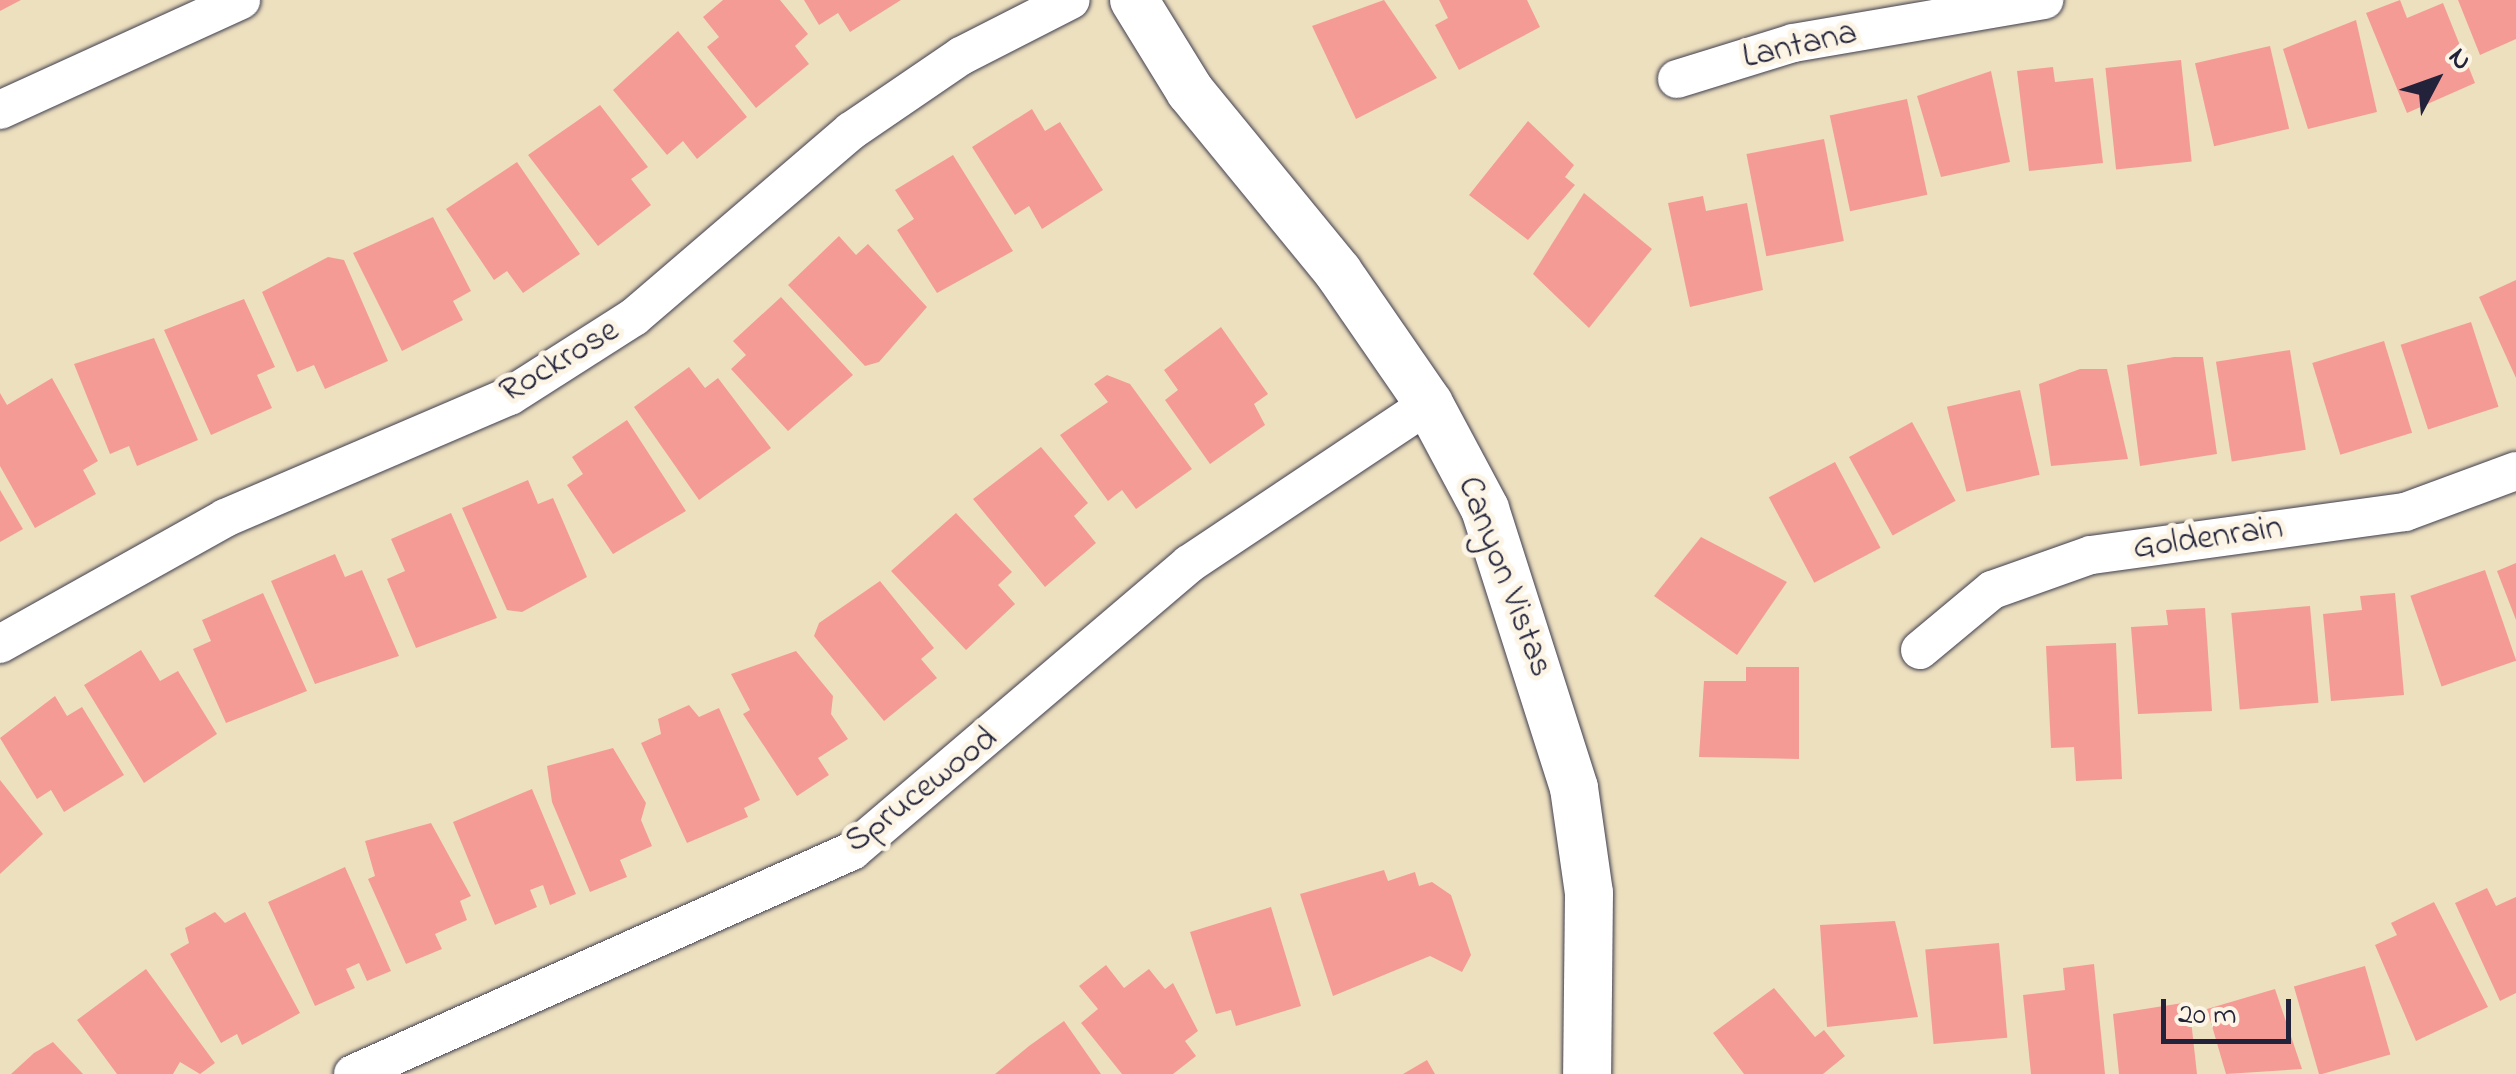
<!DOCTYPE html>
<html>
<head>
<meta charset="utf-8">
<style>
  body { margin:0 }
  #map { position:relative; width:2516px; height:1074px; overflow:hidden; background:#ede0bf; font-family:"Indie Flower",sans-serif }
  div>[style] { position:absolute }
  .building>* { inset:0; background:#f59b96; transform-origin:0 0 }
  .roads { filter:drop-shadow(0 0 2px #403e4f) drop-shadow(0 0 2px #403e4f) }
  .minor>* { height:38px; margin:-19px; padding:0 19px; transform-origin:19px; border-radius:19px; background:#fff }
  .tertiary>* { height:48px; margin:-24px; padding:0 24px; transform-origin:24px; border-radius:24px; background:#fff }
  span { translate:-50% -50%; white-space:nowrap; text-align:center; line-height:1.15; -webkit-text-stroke:10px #fcf5e5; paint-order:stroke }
  .street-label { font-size:35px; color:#22223b }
  .north { position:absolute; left:2386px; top:30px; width:100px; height:100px; -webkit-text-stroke:8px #fcf5e5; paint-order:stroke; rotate:49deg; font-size:28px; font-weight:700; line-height:40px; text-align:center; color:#22223b }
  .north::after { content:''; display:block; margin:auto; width:35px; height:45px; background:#22223b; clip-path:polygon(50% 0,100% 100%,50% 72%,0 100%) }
  .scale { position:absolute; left:2161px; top:999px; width:130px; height:45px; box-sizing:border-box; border:5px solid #22223b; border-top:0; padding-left:12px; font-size:30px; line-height:35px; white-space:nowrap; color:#22223b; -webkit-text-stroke:8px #fcf5e5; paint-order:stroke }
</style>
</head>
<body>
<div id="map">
  <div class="building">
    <div style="clip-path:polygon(0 0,21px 0,0 11px)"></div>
    <div style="clip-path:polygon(723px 0,780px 0,808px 34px,795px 46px,809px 64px,756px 108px,707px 47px,719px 37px,703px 17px)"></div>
    <div style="clip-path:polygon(804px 0,901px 0,850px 32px,838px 13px,819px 25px)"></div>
    <div style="clip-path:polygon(1384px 0,1437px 78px,1356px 119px,1312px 26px)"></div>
    <div style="clip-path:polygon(1439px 0,1527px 0,1540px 27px,1459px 70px,1435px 25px,1448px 18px)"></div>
    <div style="clip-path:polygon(2400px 0,2407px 18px,2443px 3px,2475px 83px,2407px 113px,2366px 13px)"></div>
    <div style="clip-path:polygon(2458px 0,2516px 0,2516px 39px,2480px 55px)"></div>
    <div style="clip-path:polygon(2356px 20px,2377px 112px,2308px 129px,2283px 49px)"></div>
    <div style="clip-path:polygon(678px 31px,747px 117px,697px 159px,683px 141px,667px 155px,613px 90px)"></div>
    <div style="left:2270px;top:46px;width:85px;height:77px;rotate:77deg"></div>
    <div style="left:2181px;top:60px;width:102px;height:76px;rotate:84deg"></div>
    <div style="clip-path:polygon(2053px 67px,2055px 82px,2093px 78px,2103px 163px,2029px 171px,2017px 71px)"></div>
    <div style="clip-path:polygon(1991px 71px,2010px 162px,1941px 177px,1917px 96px)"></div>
    <div style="left:1907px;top:99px;width:98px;height:79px;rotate:78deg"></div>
    <div style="clip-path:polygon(600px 105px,648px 167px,631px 179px,651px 205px,598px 246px,528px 155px)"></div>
    <div style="clip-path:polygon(1032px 109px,1045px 131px,1060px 122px,1103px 190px,1042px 229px,1029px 206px,1015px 215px,972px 147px)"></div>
    <div style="clip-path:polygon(1528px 121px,1574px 165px,1565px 177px,1575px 185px,1528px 240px,1469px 195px)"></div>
    <div style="left:1824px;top:139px;width:104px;height:79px;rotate:79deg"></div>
    <div style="clip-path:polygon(953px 155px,1013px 251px,937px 293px,897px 230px,914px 219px,895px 190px)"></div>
    <div style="clip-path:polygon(517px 162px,580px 254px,523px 293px,507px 271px,494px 280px,446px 209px)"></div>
    <div style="clip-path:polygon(1584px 193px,1652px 249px,1589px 328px,1533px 274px)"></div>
    <div style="clip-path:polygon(1703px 196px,1706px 211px,1747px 203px,1763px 290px,1690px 307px,1668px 203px)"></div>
    <div style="clip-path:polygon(433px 217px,471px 291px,453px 301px,463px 320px,402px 351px,353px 253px)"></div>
    <div style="clip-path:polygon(839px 236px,856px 255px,868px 244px,927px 307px,879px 362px,865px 366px,788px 285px)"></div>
    <div style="clip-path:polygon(328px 257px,344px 260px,388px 361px,325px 389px,314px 365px,297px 372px,262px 292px)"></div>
    <div style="clip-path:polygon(2516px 280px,2516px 378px,2479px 297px)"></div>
    <div style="clip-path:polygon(781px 297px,853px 375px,788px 431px,731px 369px,746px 355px,733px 341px)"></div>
    <div style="clip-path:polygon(244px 299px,275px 367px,257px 375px,272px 408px,211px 435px,164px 330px)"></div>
    <div style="left:2471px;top:322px;width:89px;height:74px;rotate:72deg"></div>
    <div style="clip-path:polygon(1221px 327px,1268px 394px,1254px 404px,1265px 425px,1210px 464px,1165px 400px,1178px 390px,1164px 370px)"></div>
    <div style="clip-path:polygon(154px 338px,198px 440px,137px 466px,129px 446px,110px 454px,74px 364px)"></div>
    <div style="left:2384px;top:341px;width:96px;height:75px;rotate:73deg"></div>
    <div style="left:2290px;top:350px;width:101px;height:75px;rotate:81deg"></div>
    <div style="clip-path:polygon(2174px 357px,2203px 357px,2217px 454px,2140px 466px,2127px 365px)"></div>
    <div style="clip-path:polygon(689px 367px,705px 388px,718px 378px,771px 448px,699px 500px,634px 407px)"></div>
    <div style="clip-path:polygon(2080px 369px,2107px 369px,2128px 459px,2051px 466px,2039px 384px)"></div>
    <div style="clip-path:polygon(1107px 375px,1130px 384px,1192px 469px,1136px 509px,1122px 490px,1108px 501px,1060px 435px,1108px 402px,1094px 384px)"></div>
    <div style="clip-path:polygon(52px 378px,98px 461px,83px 470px,96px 494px,35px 528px,0 466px,0 393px,7px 405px)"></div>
    <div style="left:2020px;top:390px;width:87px;height:75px;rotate:77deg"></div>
    <div style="clip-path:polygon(627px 420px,686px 511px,613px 554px,567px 485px,583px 474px,572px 457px)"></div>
    <div style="left:1912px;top:422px;width:90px;height:72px;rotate:61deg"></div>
    <div style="clip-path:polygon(1041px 447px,1088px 503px,1074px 516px,1096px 543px,1045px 587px,973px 499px)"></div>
    <div style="left:1835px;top:462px;width:97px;height:75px;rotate:62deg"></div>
    <div style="clip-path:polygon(528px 480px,538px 504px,553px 498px,587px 577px,522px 612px,507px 610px,462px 508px)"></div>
    <div style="clip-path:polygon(0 490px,23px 529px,0 542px)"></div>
    <div style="clip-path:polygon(451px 513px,497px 618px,416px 648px,387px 579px,405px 571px,391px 539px)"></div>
    <div style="clip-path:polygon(956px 513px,1012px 572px,998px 585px,1015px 604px,966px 650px,891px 571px)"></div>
    <div style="clip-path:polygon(1701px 537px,1787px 582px,1737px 655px,1654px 596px)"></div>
    <div style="clip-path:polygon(335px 554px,345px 577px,362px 570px,399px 656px,315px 684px,271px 581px)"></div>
    <div style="clip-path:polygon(2516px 563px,2516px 620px,2497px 571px)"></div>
    <div style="left:2485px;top:570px;width:96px;height:79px;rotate:71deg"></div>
    <div style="clip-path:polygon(880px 581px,934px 648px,921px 659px,937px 678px,884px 721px,814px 636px,819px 623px)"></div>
    <div style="clip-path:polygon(263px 593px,307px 691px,226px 723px,193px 649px,211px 641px,202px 620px)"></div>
    <div style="clip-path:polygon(2395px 593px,2404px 695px,2331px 701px,2323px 614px,2362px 610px,2360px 596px)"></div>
    <div style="left:2310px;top:606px;width:97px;height:79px;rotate:85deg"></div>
    <div style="clip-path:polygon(2205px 608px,2212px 711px,2138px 714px,2131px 627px,2168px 625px,2166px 610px)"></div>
    <div style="clip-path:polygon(2116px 643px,2122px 779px,2076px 781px,2074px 747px,2051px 748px,2046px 646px)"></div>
    <div style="clip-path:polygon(141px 650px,160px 681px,178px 671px,217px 734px,144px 783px,84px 685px)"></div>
    <div style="clip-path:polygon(796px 651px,833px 696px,831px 714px,848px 739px,818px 758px,829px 775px,797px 796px,743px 714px,750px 710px,731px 674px)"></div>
    <div style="clip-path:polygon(1746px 667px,1799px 667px,1799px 759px,1699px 757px,1704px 681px,1746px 681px)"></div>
    <div style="clip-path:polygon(55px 696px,67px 716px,82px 707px,124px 775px,64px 812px,51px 790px,37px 799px,0 738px)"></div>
    <div style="clip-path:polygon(689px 705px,699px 717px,719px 708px,760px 800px,744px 808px,748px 817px,687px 843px,641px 743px,661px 734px,658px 719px)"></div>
    <div style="clip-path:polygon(613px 748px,646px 803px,641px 820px,652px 846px,620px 860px,627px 877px,590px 892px,552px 802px,547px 766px)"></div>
    <div style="clip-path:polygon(0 780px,43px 834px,0 874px)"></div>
    <div style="clip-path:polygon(532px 789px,576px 894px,550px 905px,543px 885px,530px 890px,537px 907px,495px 925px,453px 822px)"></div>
    <div style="clip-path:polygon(431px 823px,471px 896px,460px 901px,467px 920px,435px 934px,442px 949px,406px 964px,368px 879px,375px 876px,365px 841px)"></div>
    <div style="clip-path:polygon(345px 867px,391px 971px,367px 981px,359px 963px,346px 969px,355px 988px,315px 1006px,268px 902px)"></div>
    <div style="clip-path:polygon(1384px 870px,1388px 881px,1415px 872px,1419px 886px,1432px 882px,1451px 895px,1471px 955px,1462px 972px,1430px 956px,1333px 996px,1300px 894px)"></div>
    <div style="clip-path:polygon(2487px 888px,2496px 906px,2516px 897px,2516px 993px,2500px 1001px,2455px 903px)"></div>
    <div style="clip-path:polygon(2434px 902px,2488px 1007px,2416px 1041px,2375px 945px,2397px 935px,2391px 923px)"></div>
    <div style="clip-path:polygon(1271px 907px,1301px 1006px,1236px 1026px,1231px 1010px,1216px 1014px,1190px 932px)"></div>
    <div style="clip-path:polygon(215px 912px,225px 923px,245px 912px,300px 1013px,242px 1045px,237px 1034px,221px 1043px,170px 954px,189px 943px,185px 928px)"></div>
    <div style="clip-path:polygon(1895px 921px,1918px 1017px,1827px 1027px,1820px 925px)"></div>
    <div style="left:1999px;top:943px;width:95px;height:74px;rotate:85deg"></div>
    <div style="clip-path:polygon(2094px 964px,2105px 1074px,2031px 1074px,2023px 995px,2065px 990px,2063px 968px)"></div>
    <div style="clip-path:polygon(1106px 965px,1124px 988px,1149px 969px,1165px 989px,1173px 983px,1198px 1031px,1185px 1041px,1196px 1056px,1173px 1074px,1122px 1074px,1081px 1023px,1098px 1009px,1079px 986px)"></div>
    <div style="left:2365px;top:966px;width:92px;height:74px;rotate:74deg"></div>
    <div style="clip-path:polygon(146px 969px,215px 1063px,200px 1074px,180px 1062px,173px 1074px,117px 1074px,77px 1020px)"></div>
    <div style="clip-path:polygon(1774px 988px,1815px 1037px,1824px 1030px,1845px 1056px,1823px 1074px,1744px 1074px,1713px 1033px)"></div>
    <div style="clip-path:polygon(2275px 989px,2302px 1069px,2226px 1074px,2207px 1009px)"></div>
    <div style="clip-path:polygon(2189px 1002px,2197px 1074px,2119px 1074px,2113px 1014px)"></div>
    <div style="clip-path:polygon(1064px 1021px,1101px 1074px,995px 1074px,1029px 1046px)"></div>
    <div style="clip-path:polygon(53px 1042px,83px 1074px,11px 1074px,34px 1053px)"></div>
    <div style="clip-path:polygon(1427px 1060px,1435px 1074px,1403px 1074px)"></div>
  </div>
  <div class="roads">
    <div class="minor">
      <div style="left:1677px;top:79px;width:121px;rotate:-17.2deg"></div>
      <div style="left:1793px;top:43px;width:255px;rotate:-9.7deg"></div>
      <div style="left:0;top:110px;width:265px;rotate:-24.5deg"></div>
      <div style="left:0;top:644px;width:258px;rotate:-29.2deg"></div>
      <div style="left:225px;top:518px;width:310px;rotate:-23.2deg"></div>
      <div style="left:510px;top:396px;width:147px;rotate:-32.5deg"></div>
      <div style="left:634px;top:317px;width:286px;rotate:-40.6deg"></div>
      <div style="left:851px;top:131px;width:133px;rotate:-34.3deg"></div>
      <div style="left:961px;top:56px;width:123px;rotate:-27deg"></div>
      <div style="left:1920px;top:650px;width:94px;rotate:-39.8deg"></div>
      <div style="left:1992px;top:590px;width:105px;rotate:-19.5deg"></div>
      <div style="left:2091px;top:555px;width:317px;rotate:-7.8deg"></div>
      <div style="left:2405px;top:512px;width:118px;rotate:-20.3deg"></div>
      <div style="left:353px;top:1074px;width:547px;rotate:-24.08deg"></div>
      <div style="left:852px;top:851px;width:443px;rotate:-40.4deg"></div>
      <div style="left:1189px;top:564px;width:288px;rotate:-33.7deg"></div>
    </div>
    <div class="tertiary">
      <div style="left:1134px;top:0;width:107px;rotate:58.4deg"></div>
      <div style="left:1190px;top:91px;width:234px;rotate:50.7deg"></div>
      <div style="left:1338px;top:272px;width:160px;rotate:55.4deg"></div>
      <div style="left:1429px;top:404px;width:119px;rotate:61.9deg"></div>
      <div style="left:1485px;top:509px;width:293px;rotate:72.3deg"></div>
      <div style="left:1574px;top:788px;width:106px;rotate:81.9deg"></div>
      <div style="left:1589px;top:893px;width:181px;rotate:90.6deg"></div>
    </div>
  </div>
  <div class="street-label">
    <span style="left:1800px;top:46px;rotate:-13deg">Lantana</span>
    <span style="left:560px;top:362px;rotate:-31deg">Rockrose</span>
    <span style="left:2208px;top:539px;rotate:-8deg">Goldenrain</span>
    <span style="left:1504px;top:577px;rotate:69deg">Canyon Vistas</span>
    <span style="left:922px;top:791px;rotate:-38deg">Sprucewood</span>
  </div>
  <div class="north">N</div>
  <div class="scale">20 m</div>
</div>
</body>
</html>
